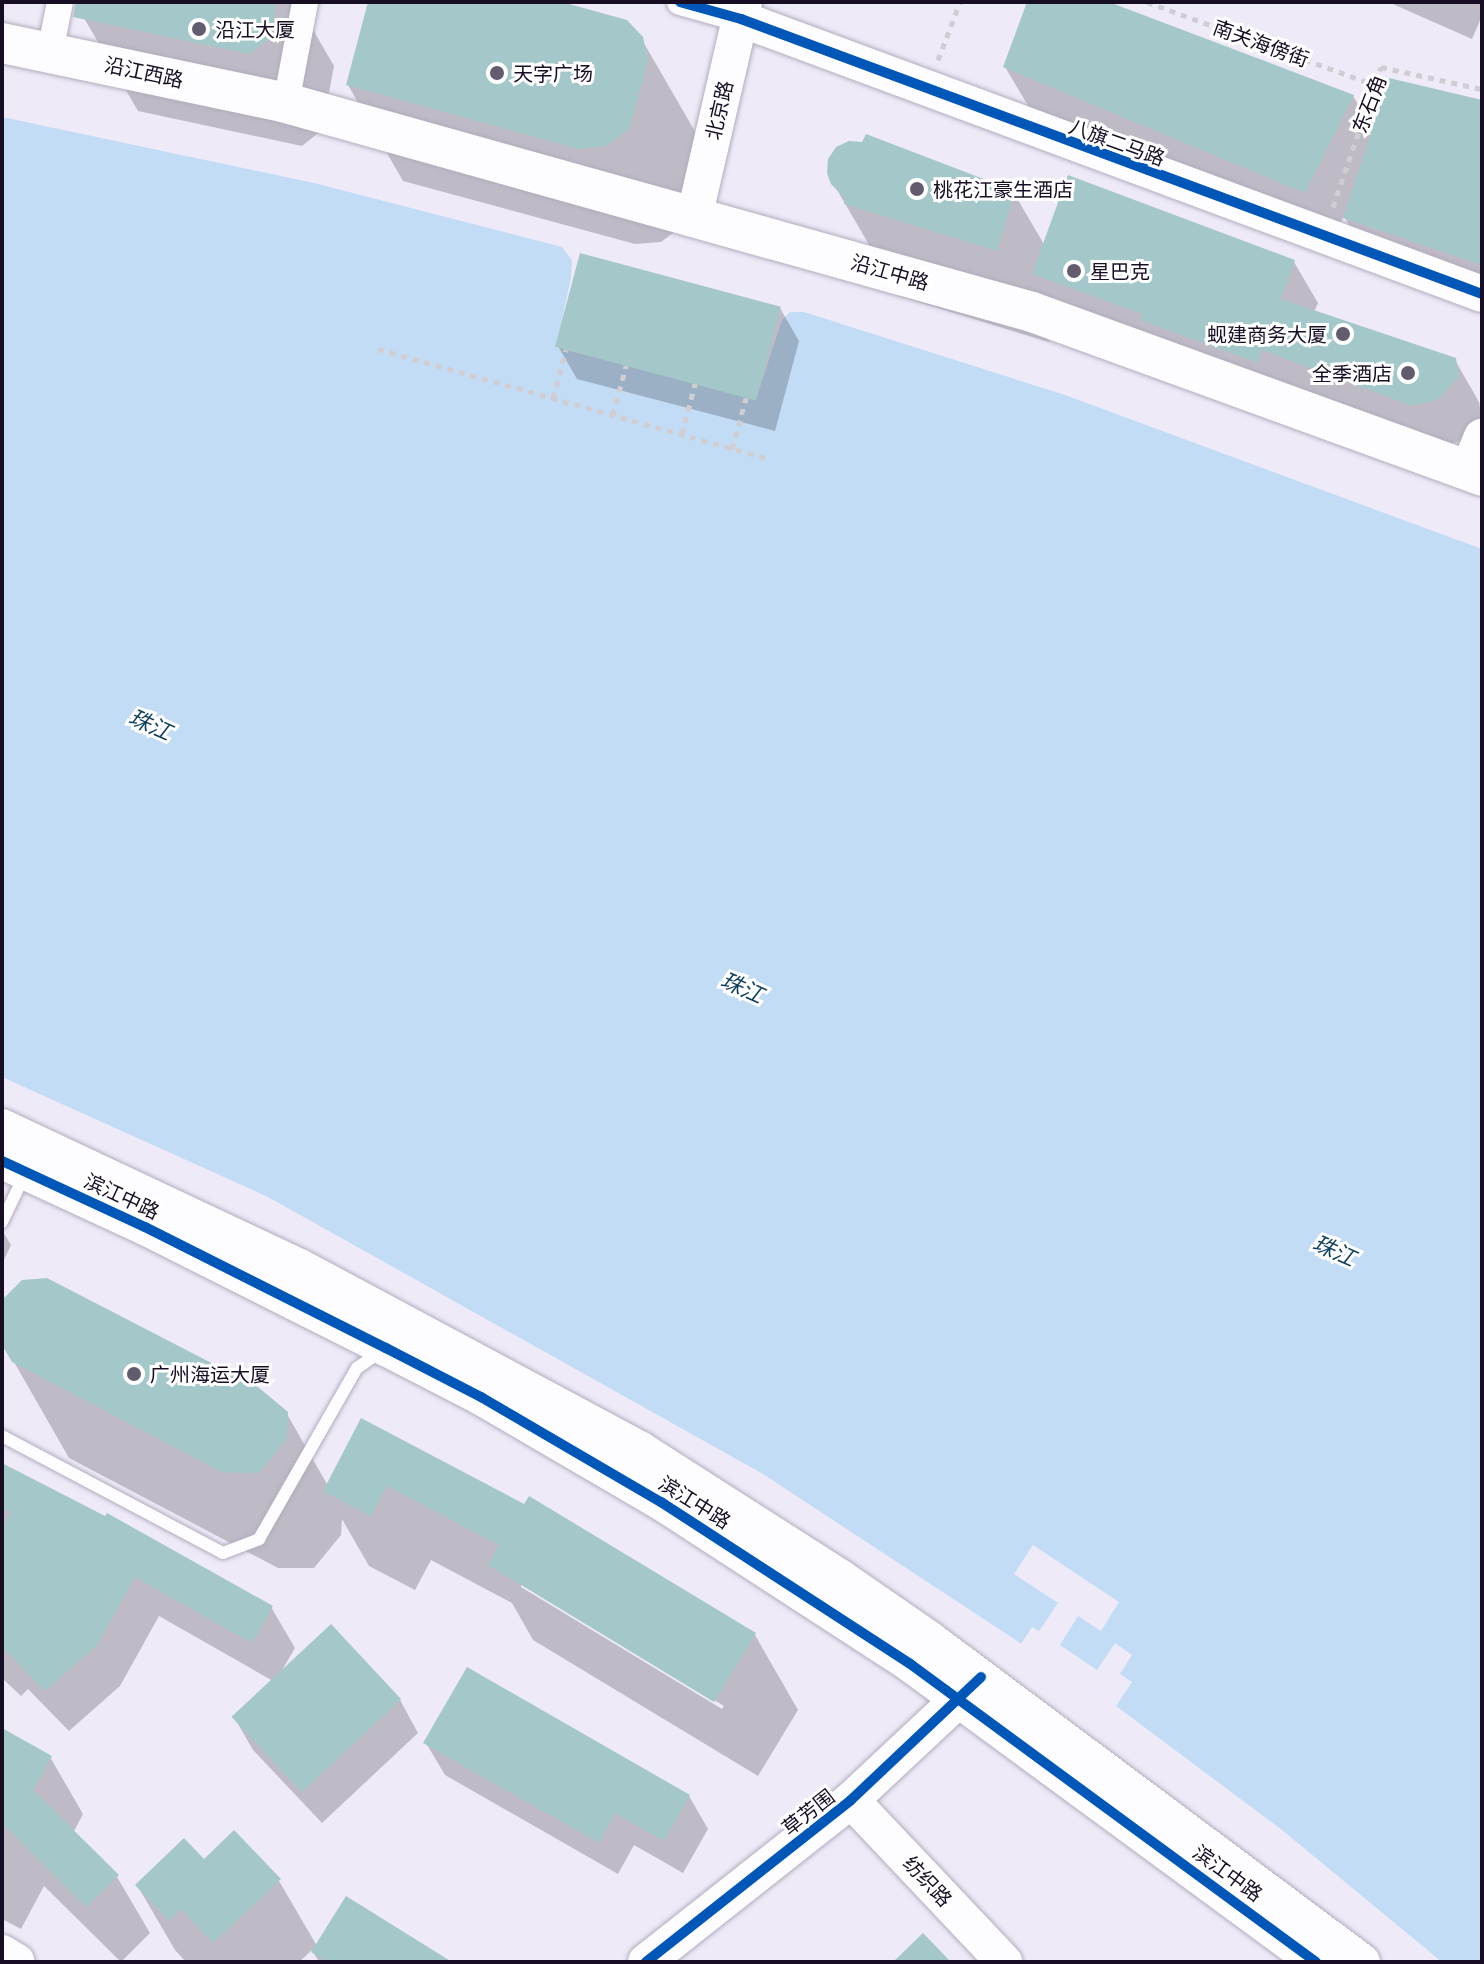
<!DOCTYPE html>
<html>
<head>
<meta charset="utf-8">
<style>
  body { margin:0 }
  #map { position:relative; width:1484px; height:1964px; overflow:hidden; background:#efeaf8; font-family:"Asap Condensed","Noto Sans SC",sans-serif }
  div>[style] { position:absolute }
  .water>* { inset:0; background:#c2dcf5 }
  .pier>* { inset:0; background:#efeaf8 }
  .shadow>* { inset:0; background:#0003 }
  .building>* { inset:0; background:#a4c8c9; transform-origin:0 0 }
  .path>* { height:5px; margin-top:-2.5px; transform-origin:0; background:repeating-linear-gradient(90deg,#d0ced3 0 6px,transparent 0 12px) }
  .roads { filter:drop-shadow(0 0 2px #b2acbd) drop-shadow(0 0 2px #b2acbd) }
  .lane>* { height:12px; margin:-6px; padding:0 6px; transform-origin:6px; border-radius:6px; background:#fdfcfe }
  .street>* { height:26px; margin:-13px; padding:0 13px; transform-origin:13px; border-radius:13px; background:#fdfcfe }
  .secondary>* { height:36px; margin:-18px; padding:0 18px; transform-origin:18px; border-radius:18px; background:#fdfcfe }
  .primary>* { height:40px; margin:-20px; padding:0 20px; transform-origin:20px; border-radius:20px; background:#fdfcfe }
  .cycleway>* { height:10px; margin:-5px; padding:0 5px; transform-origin:5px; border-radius:5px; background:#0057b8 }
  .dots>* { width:22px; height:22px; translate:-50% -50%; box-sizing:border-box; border:4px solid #fff; border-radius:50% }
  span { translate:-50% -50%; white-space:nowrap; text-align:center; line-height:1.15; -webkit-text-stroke:6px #fff; paint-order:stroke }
  .poi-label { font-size:20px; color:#170e24 }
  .left { translate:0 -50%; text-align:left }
  .right { translate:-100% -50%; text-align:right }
  .street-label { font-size:20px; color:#170e24 }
  .water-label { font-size:22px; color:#0d3e5b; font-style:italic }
  .frame { position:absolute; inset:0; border:4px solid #170e24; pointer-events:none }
</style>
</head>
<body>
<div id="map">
  <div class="water">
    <div style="clip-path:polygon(2px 117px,314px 183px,562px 247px,572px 260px,571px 278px,556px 346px,566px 350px,756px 399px,782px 320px,790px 312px,804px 312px,1065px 395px,1482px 549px,1482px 1962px,1442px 1962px,1282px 1830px,1116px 1706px,763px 1474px,268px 1197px,2px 1077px)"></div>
  </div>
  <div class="pier">
    <div style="clip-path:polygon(1033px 1545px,1119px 1602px,1101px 1631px,1078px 1616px,1060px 1645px,1097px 1670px,1115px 1643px,1132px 1655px,1120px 1674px,1132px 1682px,1116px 1706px,1021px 1644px,1032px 1627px,1039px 1631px,1058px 1603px,1014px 1574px)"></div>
  </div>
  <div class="shadow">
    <div style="clip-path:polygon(79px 2px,297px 2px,334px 66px,322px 130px,302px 146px,138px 111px,84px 18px)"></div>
    <div style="clip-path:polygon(370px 2px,554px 2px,641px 38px,697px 135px,684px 225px,661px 242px,635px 244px,403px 181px,348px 85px)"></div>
    <div style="clip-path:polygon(1029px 2px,1103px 2px,1353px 96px,1374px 131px,1482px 102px,1482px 287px,1361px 247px,1344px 216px,1332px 240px,1033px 114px,1005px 67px)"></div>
    <div style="clip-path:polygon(1388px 2px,1482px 2px,1482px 16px,1472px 39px)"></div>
    <div style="clip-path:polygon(833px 183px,1014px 193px,1045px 246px,1294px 262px,1318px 303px,1314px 312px,1455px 360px,1479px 402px,1482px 420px,1461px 441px,1437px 447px,1058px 315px,1049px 342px,899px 296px)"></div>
    <div style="clip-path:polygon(780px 308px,799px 341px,775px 431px,577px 379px,558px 346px)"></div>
    <div style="clip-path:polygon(2px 1230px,11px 1245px,2px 1264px)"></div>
    <div style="clip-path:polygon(evenodd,2px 1303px,287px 1414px,328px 1486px,362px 1421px,755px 1635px,798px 1710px,758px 1776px,533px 1640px,512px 1603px,431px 1560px,415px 1590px,369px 1566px,342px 1519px,341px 1535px,314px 1568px,278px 1568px,69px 1458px,2px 1341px,2px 1303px,521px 1583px,724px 1706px,722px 1709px,521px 1587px,521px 1583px)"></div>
    <div style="clip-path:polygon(2px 1465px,271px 1607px,295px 1648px,281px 1672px,400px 1700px,418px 1733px,322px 1823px,253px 1750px,234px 1717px,273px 1681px,159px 1616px,120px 1686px,69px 1731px,28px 1689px,21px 1696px,2px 1678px)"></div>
    <div style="clip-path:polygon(2px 1731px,50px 1757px,83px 1814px,73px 1833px,117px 1877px,150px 1933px,121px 1962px,44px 1886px,21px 1929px,2px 1919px)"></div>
    <div style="clip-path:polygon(426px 1743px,689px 1796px,708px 1829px,683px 1873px,634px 1845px,618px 1874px,445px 1775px)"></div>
    <div style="clip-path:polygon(234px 1833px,279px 1881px,317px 1946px,448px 1962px,319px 1962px,312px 1950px,299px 1962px,186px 1962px,175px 1950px,137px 1885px,204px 1862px)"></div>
  </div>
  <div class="building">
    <div style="clip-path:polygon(76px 2px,277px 2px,270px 38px,249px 54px,73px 17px)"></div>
    <div style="clip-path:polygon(368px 2px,562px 2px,627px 20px,643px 37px,648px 61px,629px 129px,606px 146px,579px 149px,346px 85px)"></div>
    <div style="clip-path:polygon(1027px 2px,1109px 2px,1354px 95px,1305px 193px,1003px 67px)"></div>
    <div style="clip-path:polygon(1389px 78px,1482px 100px,1482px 265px,1343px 218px)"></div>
    <div style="clip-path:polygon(866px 134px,1015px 191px,997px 251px,844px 204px,845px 198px,831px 184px,827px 173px,828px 159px,836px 147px,849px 141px,862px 142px)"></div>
    <div style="clip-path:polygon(1068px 175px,1295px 260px,1281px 299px,1456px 358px,1459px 377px,1437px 400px,1412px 406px,1262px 350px,1258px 363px,1140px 320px,1142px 314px,1032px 274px)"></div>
    <div style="left:580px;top:253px;width:208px;height:97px;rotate:15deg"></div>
    <div style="clip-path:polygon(47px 1278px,258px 1387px,288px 1412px,287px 1438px,259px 1473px,222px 1472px,12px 1362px,2px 1345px,2px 1300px,22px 1280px)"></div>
    <div style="clip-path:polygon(361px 1418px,524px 1504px,529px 1496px,756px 1633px,714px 1702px,488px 1565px,499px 1545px,387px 1486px,371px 1516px,323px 1491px)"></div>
    <div style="clip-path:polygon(2px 1463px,105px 1516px,107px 1513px,273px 1606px,252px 1643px,135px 1577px,97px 1645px,45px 1691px,2px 1647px,2px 1527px,11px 1512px,2px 1508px)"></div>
    <div style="left:331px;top:1624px;width:103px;height:136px;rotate:47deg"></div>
    <div style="clip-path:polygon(467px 1667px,690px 1795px,664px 1841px,615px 1813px,599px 1843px,423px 1743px)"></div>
    <div style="clip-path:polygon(2px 1728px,52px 1756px,33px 1790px,119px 1875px,86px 1907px,2px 1823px)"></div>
    <div style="clip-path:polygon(234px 1830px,281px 1879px,213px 1943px,181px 1909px,169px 1921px,135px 1885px,184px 1838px,204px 1859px)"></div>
    <div style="clip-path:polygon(346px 1896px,452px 1962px,327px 1962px,311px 1952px)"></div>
    <div style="clip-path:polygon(923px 1933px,951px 1962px,893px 1962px)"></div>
  </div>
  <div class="path">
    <div style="left:1147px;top:2px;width:243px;rotate:20deg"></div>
    <div style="left:938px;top:60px;width:62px;rotate:-69.2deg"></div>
    <div style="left:1333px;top:207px;width:148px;rotate:-71.1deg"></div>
    <div style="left:1381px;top:67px;width:103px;rotate:12.3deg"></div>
    <div style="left:378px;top:349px;width:403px;rotate:15.7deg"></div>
    <div style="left:553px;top:398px;width:50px;rotate:-74.8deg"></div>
    <div style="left:613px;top:415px;width:51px;rotate:-75.1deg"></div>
    <div style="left:682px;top:434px;width:52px;rotate:-75.4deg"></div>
    <div style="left:732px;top:449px;width:53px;rotate:-74.6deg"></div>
  </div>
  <div class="roads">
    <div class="lane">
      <div style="left:2px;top:1222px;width:53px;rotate:-64.4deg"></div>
      <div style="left:2px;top:1436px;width:250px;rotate:27.9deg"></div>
      <div style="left:223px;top:1553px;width:39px;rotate:-21deg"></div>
      <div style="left:259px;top:1539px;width:197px;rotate:-60.2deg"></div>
      <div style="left:357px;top:1368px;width:32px;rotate:-35deg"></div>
    </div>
    <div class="street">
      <div style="left:680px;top:2px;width:63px;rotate:15.6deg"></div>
      <div style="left:50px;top:52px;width:51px;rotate:-78.7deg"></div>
      <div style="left:286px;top:103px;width:103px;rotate:-79.3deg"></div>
    </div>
    <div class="secondary">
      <div style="left:741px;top:19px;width:790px;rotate:20.36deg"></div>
      <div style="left:694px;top:218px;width:222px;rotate:-77deg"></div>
      <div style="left:1468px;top:471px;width:37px;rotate:-68deg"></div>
      <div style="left:2px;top:1127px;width:329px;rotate:25.2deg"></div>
      <div style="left:300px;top:1267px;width:387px;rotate:28.2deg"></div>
      <div style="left:641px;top:1450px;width:237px;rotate:32.6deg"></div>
      <div style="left:841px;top:1578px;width:107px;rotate:34.7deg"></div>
      <div style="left:929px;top:1639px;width:540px;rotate:36.72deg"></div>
      <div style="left:2px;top:1161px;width:157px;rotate:24.8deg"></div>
      <div style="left:145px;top:1227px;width:270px;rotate:26.7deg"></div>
      <div style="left:386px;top:1348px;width:107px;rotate:27.3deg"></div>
      <div style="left:481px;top:1397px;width:208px;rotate:30.3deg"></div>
      <div style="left:661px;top:1502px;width:296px;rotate:33deg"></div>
      <div style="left:909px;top:1663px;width:505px;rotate:36.3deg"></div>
      <div style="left:851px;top:1800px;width:223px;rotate:46.6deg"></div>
      <div style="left:2px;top:1953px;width:17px;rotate:31deg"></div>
      <div style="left:646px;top:1962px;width:261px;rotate:-38.3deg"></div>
      <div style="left:851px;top:1800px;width:168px;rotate:-43.1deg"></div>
    </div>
    <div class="primary">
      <div style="left:2px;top:43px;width:290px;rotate:11.9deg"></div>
      <div style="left:286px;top:103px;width:775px;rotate:15.65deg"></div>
      <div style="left:1032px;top:312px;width:479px;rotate:20deg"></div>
    </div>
  </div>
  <div class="cycleway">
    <div style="left:680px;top:2px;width:63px;rotate:15.6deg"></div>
    <div style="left:741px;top:19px;width:790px;rotate:20.36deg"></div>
    <div style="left:2px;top:1161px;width:157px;rotate:24.8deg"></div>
    <div style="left:145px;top:1227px;width:270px;rotate:26.7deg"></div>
    <div style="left:386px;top:1348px;width:107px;rotate:27.3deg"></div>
    <div style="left:481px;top:1397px;width:208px;rotate:30.3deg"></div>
    <div style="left:661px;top:1502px;width:296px;rotate:33deg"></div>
    <div style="left:909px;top:1663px;width:505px;rotate:36.3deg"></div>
    <div style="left:646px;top:1962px;width:261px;rotate:-38.3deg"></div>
    <div style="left:851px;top:1800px;width:179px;rotate:-43.4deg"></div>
  </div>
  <div class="dots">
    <div style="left:199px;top:29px;background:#635b6e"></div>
    <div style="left:497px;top:73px;background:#635b6e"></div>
    <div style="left:917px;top:189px;background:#635b6e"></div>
    <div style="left:1074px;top:271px;background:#635b6e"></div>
    <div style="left:1343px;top:334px;background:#635b6e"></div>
    <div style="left:1408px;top:373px;background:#635b6e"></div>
    <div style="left:134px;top:1374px;background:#635b6e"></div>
  </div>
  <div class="poi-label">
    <span class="left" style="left:215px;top:29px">沿江大厦</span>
    <span class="left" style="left:513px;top:73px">天字广场</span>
    <span class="left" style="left:933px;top:189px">桃花江豪生酒店</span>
    <span class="left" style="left:1090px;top:271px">星巴克</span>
    <span class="right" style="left:1327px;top:334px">蚬建商务大厦</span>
    <span class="right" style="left:1392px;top:373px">全季酒店</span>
    <span class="left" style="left:150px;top:1374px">广州海运大厦</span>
  </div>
  <div class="street-label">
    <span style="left:1261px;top:43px;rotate:20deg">南关海傍街</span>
    <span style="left:144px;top:72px;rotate:12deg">沿江西路</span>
    <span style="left:1369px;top:104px;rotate:-69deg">东石角</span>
    <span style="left:719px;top:110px;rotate:-77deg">北京路</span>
    <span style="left:1117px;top:142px;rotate:20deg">八旗二马路</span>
    <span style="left:890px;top:272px;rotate:16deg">沿江中路</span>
    <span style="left:122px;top:1196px;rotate:25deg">滨江中路</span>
    <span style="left:695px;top:1502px;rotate:32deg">滨江中路</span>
    <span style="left:808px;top:1812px;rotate:-38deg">草芳围</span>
    <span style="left:1228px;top:1873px;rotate:36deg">滨江中路</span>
    <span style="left:928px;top:1881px;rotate:47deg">纺织路</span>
  </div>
  <div class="water-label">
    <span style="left:150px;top:725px;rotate:24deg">珠江</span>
    <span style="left:742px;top:988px;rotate:24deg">珠江</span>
    <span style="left:1334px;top:1251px;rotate:24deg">珠江</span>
  </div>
  <div class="frame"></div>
</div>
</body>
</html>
